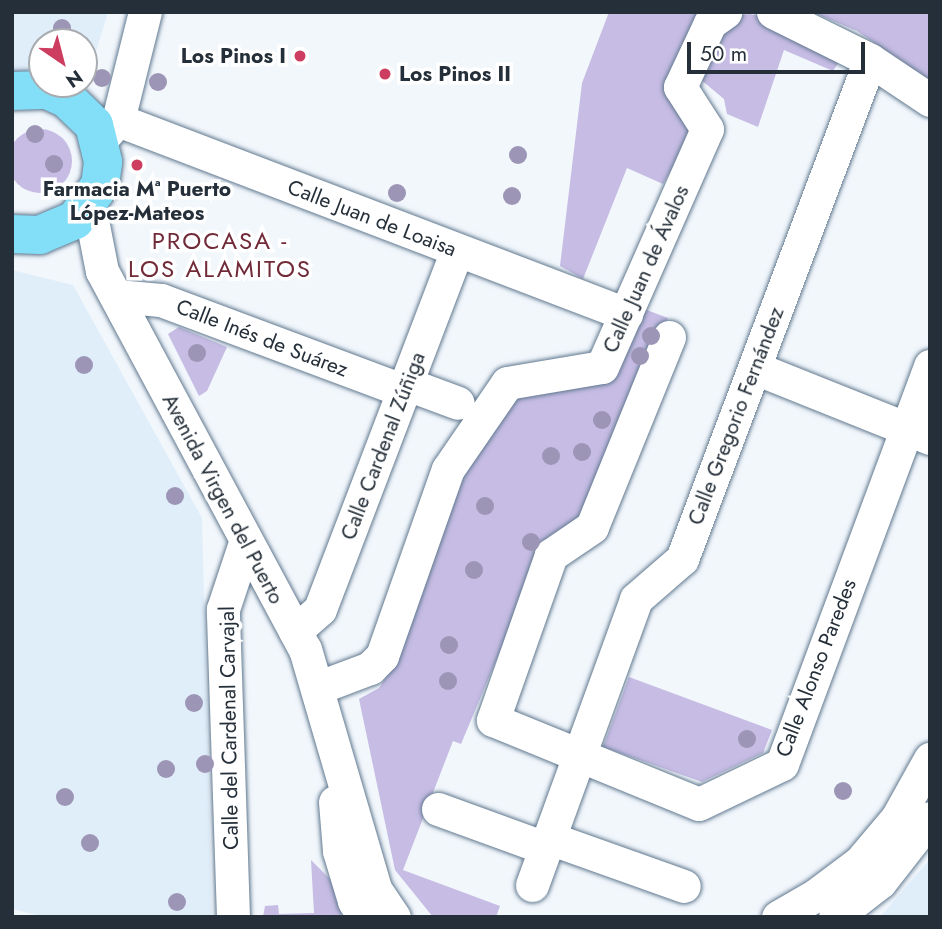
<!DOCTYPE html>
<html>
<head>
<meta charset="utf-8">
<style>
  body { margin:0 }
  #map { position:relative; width:942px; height:929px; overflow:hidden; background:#f2f7fc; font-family:Jost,sans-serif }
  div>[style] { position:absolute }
  .built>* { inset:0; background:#e0eefa }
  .green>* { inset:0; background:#c6bce4 }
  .round { border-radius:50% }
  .roads { filter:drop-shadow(0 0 2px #617990) drop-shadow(0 0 2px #617990) }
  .minor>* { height:33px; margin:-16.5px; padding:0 16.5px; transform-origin:16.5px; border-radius:16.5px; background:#fff }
  .major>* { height:38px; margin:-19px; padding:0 19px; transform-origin:19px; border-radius:19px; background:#83def7 }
  .trees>* { width:18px; height:18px; margin:-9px; border-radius:50%; background:#9c95b6 }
  .dots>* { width:19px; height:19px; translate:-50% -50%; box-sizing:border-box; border:4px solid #fff; border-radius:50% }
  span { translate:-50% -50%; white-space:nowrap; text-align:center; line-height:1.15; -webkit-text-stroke:7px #fff; paint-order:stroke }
  .poi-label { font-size:21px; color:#252f39; font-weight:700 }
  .right { translate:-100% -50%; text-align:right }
  .left { translate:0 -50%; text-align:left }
  .street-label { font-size:21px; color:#252f39 }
  .quarter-label { font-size:24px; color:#702a38; letter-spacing:2px }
  .frame { position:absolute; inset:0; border:14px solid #252f39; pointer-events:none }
  .north { position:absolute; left:28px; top:28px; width:70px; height:70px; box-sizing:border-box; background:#fff; border:2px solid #a8acb0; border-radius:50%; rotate:145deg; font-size:19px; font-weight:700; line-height:28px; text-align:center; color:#252f39 }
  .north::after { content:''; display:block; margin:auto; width:24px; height:32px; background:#cc3d5f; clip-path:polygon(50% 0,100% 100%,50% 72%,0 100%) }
  .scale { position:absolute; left:687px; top:42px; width:178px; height:32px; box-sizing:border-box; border:4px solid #252f39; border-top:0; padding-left:9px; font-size:21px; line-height:24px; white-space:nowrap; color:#252f39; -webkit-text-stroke:5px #fff; paint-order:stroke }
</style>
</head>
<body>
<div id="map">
  <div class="built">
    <div style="clip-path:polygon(12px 12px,108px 12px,90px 72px,84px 73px,84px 42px,42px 42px,42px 76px,18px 79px,12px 66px)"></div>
    <div style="clip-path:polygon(12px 270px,73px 285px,202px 518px,212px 917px,44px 917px,12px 909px)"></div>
    <div style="clip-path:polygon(930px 859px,930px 917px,880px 917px)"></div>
  </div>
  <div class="green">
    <div style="clip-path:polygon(609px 12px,695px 12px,702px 21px,697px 125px,663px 184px,627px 168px,583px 279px,560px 266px,582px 83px)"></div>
    <div style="clip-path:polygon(812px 12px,930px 12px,930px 81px,857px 31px)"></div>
    <div style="clip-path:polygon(749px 14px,765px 17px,839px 62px,833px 71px,784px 50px,758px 127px,727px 114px,724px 99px,700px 79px,732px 16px)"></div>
    <div class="round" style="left:8px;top:129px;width:64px;height:64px"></div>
    <div style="clip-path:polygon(644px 309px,668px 318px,581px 527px,541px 554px,461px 744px,453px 741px,403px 870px,500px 906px,496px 917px,433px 917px,395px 870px,359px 699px,379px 688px,397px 661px,457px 487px,519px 395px,601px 380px)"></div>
    <div style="clip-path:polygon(179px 327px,227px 347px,207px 391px,199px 396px,168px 334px)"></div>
    <div style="clip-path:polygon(629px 677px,772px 730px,763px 753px,702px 782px,603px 747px)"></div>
    <div style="clip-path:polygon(311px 860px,333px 882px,342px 917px,263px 917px,265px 906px,278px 905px,279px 914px,314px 913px)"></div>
  </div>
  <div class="roads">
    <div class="minor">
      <div style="left:773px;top:12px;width:108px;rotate:26.3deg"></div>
      <div style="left:870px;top:60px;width:72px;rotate:33.7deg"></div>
      <div style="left:118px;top:120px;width:544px;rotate:20.9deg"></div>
      <div style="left:104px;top:136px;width:21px;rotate:-49deg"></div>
      <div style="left:118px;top:120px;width:111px;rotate:-76deg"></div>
      <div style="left:89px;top:205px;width:67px;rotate:78.9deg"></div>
      <div style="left:102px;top:271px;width:429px;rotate:61.8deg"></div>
      <div style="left:305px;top:649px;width:250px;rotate:73.7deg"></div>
      <div style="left:375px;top:889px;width:34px;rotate:56deg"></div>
      <div style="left:116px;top:296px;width:45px;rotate:5.1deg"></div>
      <div style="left:161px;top:300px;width:260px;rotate:20.5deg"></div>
      <div style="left:669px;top:337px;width:205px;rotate:112.1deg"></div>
      <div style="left:592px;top:527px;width:50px;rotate:145.7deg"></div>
      <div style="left:551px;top:555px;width:175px;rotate:109.4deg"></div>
      <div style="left:493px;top:720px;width:222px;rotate:22.2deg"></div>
      <div style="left:699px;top:804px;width:92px;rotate:-25.7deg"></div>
      <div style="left:782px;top:764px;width:425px;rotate:-69.6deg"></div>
      <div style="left:755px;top:368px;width:188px;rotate:21.8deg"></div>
      <div style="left:407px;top:384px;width:54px;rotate:20.4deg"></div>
      <div style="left:295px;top:631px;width:33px;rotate:-41deg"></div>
      <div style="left:320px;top:609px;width:383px;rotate:-69.1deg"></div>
      <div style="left:317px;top:688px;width:57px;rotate:-20.7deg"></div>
      <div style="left:370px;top:668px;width:17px;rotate:-45deg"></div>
      <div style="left:382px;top:656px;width:198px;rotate:-70.6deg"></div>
      <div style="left:448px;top:469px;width:104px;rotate:-55.5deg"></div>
      <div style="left:507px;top:383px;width:96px;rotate:-9.6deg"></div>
      <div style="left:602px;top:367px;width:260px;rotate:-66.2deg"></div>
      <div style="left:707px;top:129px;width:50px;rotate:-122.7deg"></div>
      <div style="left:680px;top:87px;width:71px;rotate:-64.9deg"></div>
      <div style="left:710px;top:23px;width:19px;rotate:-36deg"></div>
      <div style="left:335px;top:802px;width:49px;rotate:85.3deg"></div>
      <div style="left:339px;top:851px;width:52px;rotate:73.3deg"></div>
      <div style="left:354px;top:901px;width:19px;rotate:58deg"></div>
      <div style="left:438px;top:809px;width:114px;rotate:20deg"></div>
      <div style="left:549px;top:838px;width:143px;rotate:19.6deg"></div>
      <div style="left:532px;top:885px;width:304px;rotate:-70deg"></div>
      <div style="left:636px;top:599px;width:61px;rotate:-41deg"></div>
      <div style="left:682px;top:559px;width:533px;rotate:-69.36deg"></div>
      <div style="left:233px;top:917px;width:308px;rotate:-91.9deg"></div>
      <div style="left:223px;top:609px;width:70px;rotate:-71.6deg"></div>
      <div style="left:778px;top:917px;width:44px;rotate:-30.1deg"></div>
      <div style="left:816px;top:895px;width:55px;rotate:-36.9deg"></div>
      <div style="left:860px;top:862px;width:57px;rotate:-49.9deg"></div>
      <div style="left:897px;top:818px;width:68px;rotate:-60.8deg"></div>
      <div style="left:835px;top:917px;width:57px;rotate:-37.9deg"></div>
      <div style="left:880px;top:882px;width:81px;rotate:-52deg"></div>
    </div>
    <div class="major">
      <div style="left:12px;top:91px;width:35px;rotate:-2deg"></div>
      <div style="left:47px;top:90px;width:22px;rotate:24deg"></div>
      <div style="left:67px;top:99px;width:37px;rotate:44deg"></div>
      <div style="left:94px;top:125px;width:38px;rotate:76deg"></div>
      <div style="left:103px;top:162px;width:23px;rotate:97deg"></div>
      <div style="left:100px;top:185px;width:43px;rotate:125.5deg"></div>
      <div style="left:75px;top:220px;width:38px;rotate:157deg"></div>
      <div style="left:40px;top:235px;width:28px;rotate:-178deg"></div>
    </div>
  </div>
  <div class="trees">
    <div style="left:62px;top:28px"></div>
    <div style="left:102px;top:78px"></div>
    <div style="left:158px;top:82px"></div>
    <div style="left:35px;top:134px"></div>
    <div style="left:518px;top:155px"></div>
    <div style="left:54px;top:164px"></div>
    <div style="left:397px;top:193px"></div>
    <div style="left:512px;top:196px"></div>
    <div style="left:651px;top:336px"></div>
    <div style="left:197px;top:353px"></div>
    <div style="left:640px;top:356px"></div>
    <div style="left:84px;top:365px"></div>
    <div style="left:602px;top:420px"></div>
    <div style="left:582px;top:452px"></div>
    <div style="left:551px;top:456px"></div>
    <div style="left:175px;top:496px"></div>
    <div style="left:485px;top:506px"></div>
    <div style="left:531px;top:542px"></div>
    <div style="left:474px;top:570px"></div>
    <div style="left:449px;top:645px"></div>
    <div style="left:448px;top:681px"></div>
    <div style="left:194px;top:703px"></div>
    <div style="left:747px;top:739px"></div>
    <div style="left:205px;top:764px"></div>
    <div style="left:166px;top:769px"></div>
    <div style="left:843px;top:791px"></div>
    <div style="left:65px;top:797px"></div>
    <div style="left:90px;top:843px"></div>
    <div style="left:177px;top:902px"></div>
  </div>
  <div class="dots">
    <div style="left:300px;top:56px;background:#cc3d5f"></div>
    <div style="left:385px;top:74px;background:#cc3d5f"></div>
    <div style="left:137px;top:165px;background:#cc3d5f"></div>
  </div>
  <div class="poi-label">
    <span class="right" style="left:286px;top:56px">Los Pinos I</span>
    <span class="left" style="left:399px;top:74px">Los Pinos II</span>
    <span style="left:137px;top:201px">Farmacia Mª Puerto<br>López-Mateos</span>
  </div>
  <div class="street-label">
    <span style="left:372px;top:218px;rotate:21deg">Calle Juan de Loaisa</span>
    <span style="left:646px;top:269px;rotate:-66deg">Calle Juan de Ávalos</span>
    <span style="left:262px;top:338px;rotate:21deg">Calle Inés de Suárez</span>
    <span style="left:736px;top:416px;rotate:-69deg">Calle Gregorio Fernández</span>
    <span style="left:383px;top:446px;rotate:-69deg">Calle Cardenal Zúñiga</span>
    <span style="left:223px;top:499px;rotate:62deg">Avenida Virgen del Puerto</span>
    <span style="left:816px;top:668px;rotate:-69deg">Calle Alonso Paredes</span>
    <span style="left:229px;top:728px;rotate:-91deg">Calle del Cardenal Carvajal</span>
  </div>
  <div class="quarter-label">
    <span style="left:220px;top:255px">PROCASA -<br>LOS ALAMITOS</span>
  </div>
  <div class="frame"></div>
  <div class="north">N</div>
  <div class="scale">50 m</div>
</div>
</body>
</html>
